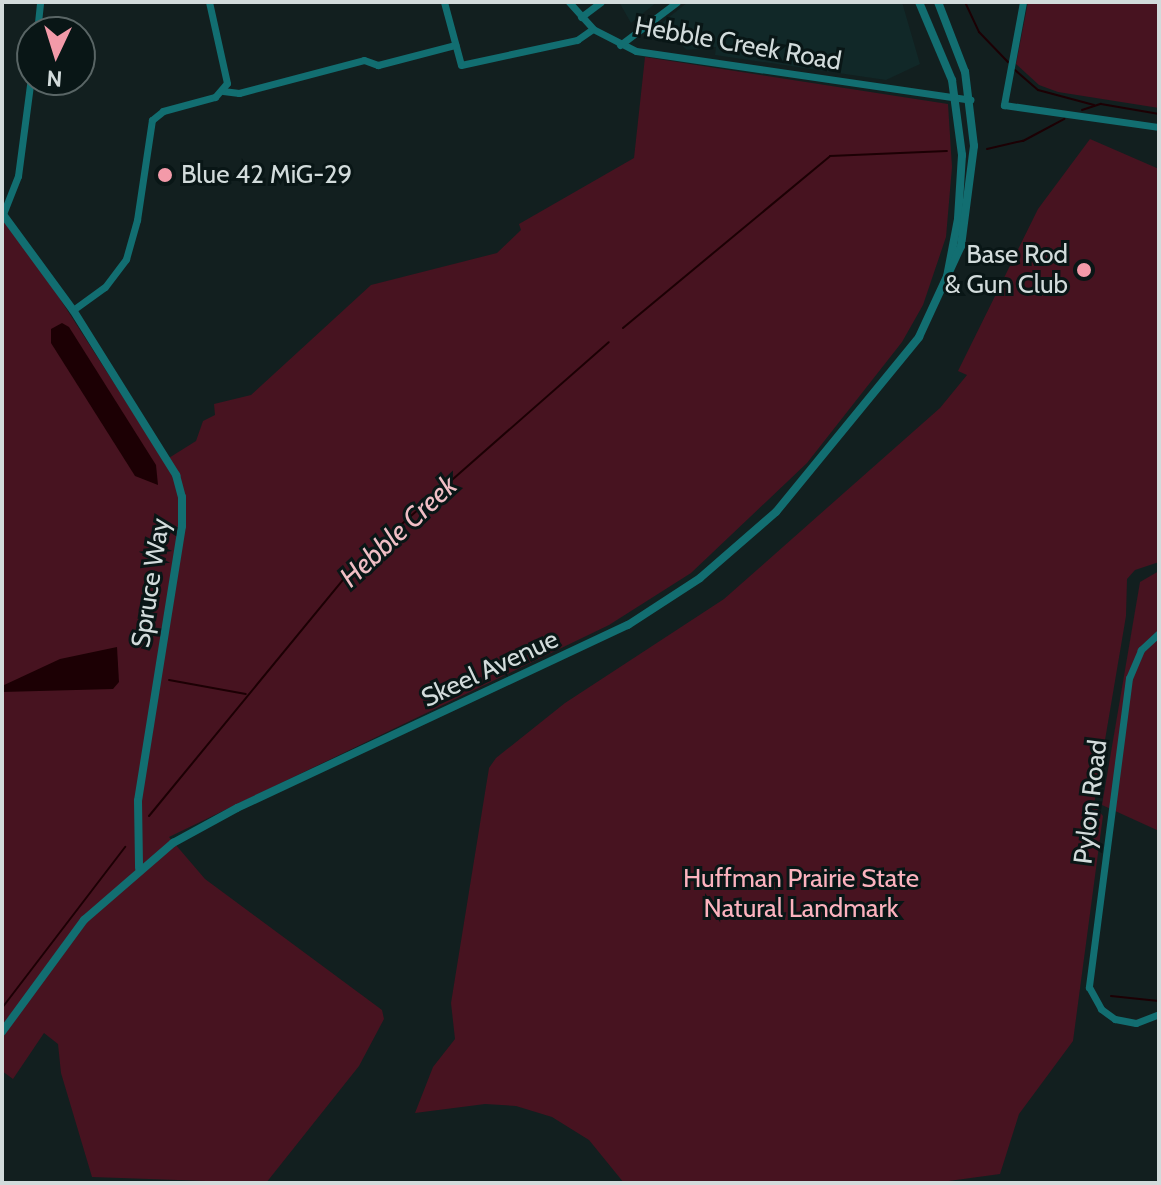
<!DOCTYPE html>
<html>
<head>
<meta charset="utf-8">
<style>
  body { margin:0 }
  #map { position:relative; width:1161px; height:1185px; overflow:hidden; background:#121f1f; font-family:Cabin,sans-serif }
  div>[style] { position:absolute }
  .built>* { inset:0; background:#112828 }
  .green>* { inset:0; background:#471320 }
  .water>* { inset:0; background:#1c0004 }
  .stream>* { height:2px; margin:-1px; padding:0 1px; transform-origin:1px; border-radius:1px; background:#1c0004 }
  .minor>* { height:7px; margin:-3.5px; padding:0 3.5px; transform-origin:3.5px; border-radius:3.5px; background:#126e71 }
  .tertiary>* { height:8px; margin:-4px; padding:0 4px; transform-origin:4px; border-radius:4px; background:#126e71 }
  .dots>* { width:22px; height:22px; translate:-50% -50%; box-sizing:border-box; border:4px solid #091616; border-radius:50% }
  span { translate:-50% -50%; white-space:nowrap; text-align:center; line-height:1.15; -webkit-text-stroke:6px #091616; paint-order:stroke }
  .street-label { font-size:26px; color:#d2dbdb }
  .poi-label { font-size:26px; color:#d2dbdb }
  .left { translate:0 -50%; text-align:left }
  .right { translate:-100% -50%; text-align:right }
  .park-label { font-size:26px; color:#fcb2be }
  .water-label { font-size:28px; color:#f0bec5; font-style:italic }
  .frame { position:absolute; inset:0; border:4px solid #d2dbdb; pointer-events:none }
  .north { position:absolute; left:16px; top:16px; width:80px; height:80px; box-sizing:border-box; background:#091616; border:2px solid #596565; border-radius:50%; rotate:184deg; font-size:22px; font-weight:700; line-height:32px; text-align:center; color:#d2dbdb }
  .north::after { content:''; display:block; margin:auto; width:28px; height:36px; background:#f39aa9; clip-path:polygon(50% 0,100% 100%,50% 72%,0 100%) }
</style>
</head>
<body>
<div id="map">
  <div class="built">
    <div style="clip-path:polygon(619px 2px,657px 2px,631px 23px)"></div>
    <div style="clip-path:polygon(688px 2px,902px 2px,920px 64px,886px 80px,715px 55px,716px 47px,687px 50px,659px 25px)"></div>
  </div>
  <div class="green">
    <div style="clip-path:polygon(1028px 2px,1159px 2px,1159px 108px,1058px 92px,1039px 85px,1016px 64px)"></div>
    <div style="clip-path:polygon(645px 57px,948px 104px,952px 167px,946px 237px,923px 305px,902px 342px,807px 463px,691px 573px,609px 625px,169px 837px,205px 879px,382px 1010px,384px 1019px,359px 1066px,266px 1183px,92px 1177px,61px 1073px,58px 1044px,44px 1033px,13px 1079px,2px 1071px,2px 219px,28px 249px,164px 461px,196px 441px,203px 421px,215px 415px,214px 404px,251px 395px,371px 285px,497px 253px,521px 230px,519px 224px,634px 158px)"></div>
    <div style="clip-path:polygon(1090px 139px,1159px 169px,1159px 562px,1135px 570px,1127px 579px,1126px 616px,1094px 805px,1103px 816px,1073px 1041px,1019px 1114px,1000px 1174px,934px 1183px,624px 1183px,589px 1140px,552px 1117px,516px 1106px,485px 1104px,415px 1113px,433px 1067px,455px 1039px,451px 1003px,489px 768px,496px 758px,565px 703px,724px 599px,940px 408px,967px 375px,958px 371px,1038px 209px)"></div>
    <div style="clip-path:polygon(1159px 571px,1159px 831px,1102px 805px,1140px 582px)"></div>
  </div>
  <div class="water">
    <div style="clip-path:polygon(62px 323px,69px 327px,156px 465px,158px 485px,135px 476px,51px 343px,51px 329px)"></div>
    <div style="clip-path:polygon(117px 647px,119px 682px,113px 689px,2px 692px,2px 686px,60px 659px)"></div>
  </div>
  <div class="stream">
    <div style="left:965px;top:2px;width:33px;rotate:65deg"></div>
    <div style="left:979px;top:32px;width:42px;rotate:46deg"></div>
    <div style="left:1015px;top:70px;width:30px;rotate:41deg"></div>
    <div style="left:1038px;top:90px;width:58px;rotate:15deg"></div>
    <div style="left:1082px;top:110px;width:20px;rotate:-18deg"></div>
    <div style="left:1101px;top:104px;width:59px;rotate:9.8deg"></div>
    <div style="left:987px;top:149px;width:37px;rotate:-13deg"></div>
    <div style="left:1023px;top:141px;width:47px;rotate:-28.2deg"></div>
    <div style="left:623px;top:328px;width:269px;rotate:-39.7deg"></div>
    <div style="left:830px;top:156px;width:117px;rotate:-2.4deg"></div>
    <div style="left:169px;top:680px;width:78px;rotate:10.3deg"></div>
    <div style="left:149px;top:816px;width:323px;rotate:-50.6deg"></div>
    <div style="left:354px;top:566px;width:339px;rotate:-41.3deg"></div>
    <div style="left:1111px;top:996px;width:48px;rotate:5.9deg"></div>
    <div style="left:2px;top:1008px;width:203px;rotate:-52.6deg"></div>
  </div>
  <div class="minor">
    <div style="left:444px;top:2px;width:65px;rotate:74.9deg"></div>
    <div style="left:461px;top:65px;width:119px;rotate:-12.2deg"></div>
    <div style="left:577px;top:40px;width:19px;rotate:-35deg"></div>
    <div style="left:569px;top:2px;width:36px;rotate:48deg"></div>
    <div style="left:593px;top:29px;width:48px;rotate:27.1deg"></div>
    <div style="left:636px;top:51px;width:338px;rotate:8.3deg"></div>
    <div style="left:1023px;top:2px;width:105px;rotate:100.5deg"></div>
    <div style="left:1004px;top:105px;width:157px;rotate:8.1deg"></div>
    <div style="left:581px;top:17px;width:25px;rotate:-37deg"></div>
    <div style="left:37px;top:32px;width:30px;rotate:-84deg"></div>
    <div style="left:620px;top:45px;width:71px;rotate:-37deg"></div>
    <div style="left:223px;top:91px;width:16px;rotate:7deg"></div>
    <div style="left:239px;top:93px;width:129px;rotate:-14.8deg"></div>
    <div style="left:364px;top:60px;width:15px;rotate:20deg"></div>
    <div style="left:378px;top:65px;width:80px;rotate:-14.6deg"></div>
    <div style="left:3px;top:214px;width:41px;rotate:-68.5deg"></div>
    <div style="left:18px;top:176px;width:108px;rotate:-82.5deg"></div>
    <div style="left:73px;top:310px;width:39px;rotate:-36deg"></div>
    <div style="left:105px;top:287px;width:35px;rotate:-53deg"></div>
    <div style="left:126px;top:259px;width:41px;rotate:-74.2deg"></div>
    <div style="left:137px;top:220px;width:101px;rotate:-81.5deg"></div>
    <div style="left:152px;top:120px;width:14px;rotate:-39deg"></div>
    <div style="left:163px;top:111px;width:54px;rotate:-15.1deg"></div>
    <div style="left:215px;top:97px;width:18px;rotate:-49deg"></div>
    <div style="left:227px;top:83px;width:83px;rotate:-102.5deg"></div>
    <div style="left:1159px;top:633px;width:25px;rotate:137deg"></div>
    <div style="left:1141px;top:650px;width:30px;rotate:113deg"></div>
    <div style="left:1129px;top:678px;width:312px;rotate:97.4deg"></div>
    <div style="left:1089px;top:987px;width:25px;rotate:61deg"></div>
    <div style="left:1101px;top:1009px;width:17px;rotate:36deg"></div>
    <div style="left:1115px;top:1019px;width:21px;rotate:11deg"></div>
    <div style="left:1136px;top:1023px;width:25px;rotate:-21deg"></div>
  </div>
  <div class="tertiary">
    <div style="left:919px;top:2px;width:85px;rotate:67.1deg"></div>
    <div style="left:952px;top:80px;width:76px;rotate:82.4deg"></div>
    <div style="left:962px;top:155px;width:64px;rotate:93.6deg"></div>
    <div style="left:958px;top:219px;width:64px;rotate:100.8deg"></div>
    <div style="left:2px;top:213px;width:120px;rotate:53.8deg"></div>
    <div style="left:73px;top:310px;width:195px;rotate:58deg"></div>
    <div style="left:176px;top:475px;width:23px;rotate:75deg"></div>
    <div style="left:182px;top:497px;width:29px;rotate:90deg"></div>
    <div style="left:182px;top:526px;width:278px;rotate:99.1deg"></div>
    <div style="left:138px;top:801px;width:67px;rotate:89.1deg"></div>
    <div style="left:2px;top:1032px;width:139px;rotate:-53.8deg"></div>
    <div style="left:84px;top:920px;width:118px;rotate:-40.9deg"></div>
    <div style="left:173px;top:843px;width:73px;rotate:-28.7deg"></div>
    <div style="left:237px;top:808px;width:432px;rotate:-25.1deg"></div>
    <div style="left:628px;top:625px;width:86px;rotate:-33.1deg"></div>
    <div style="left:700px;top:578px;width:101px;rotate:-41deg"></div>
    <div style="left:776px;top:512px;width:226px;rotate:-50.7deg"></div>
    <div style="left:919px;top:337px;width:100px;rotate:-65.2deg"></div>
    <div style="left:961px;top:246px;width:101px;rotate:-82.6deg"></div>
    <div style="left:974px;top:146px;width:75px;rotate:-96.9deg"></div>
    <div style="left:965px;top:72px;width:75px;rotate:-111.1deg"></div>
  </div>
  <div class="dots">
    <div style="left:165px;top:175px;background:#f39aa9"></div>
    <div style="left:1084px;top:270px;background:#f39aa9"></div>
  </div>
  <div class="street-label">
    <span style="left:738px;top:44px;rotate:10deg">Hebble Creek Road</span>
    <span style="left:151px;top:583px;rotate:-81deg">Spruce Way</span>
    <span style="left:490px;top:669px;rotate:-25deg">Skeel Avenue</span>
    <span style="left:1091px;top:802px;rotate:-83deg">Pylon Road</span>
  </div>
  <div class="poi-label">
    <span class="left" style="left:181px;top:175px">Blue 42 MiG-29</span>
    <span class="right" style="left:1068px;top:270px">Base Rod<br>&amp; Gun Club</span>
  </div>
  <div class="park-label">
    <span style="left:801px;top:894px">Huffman Prairie State<br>Natural Landmark</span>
  </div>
  <div class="water-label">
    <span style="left:398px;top:531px;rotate:-43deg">Hebble Creek</span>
  </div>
  <div class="frame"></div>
  <div class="north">N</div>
</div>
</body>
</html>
